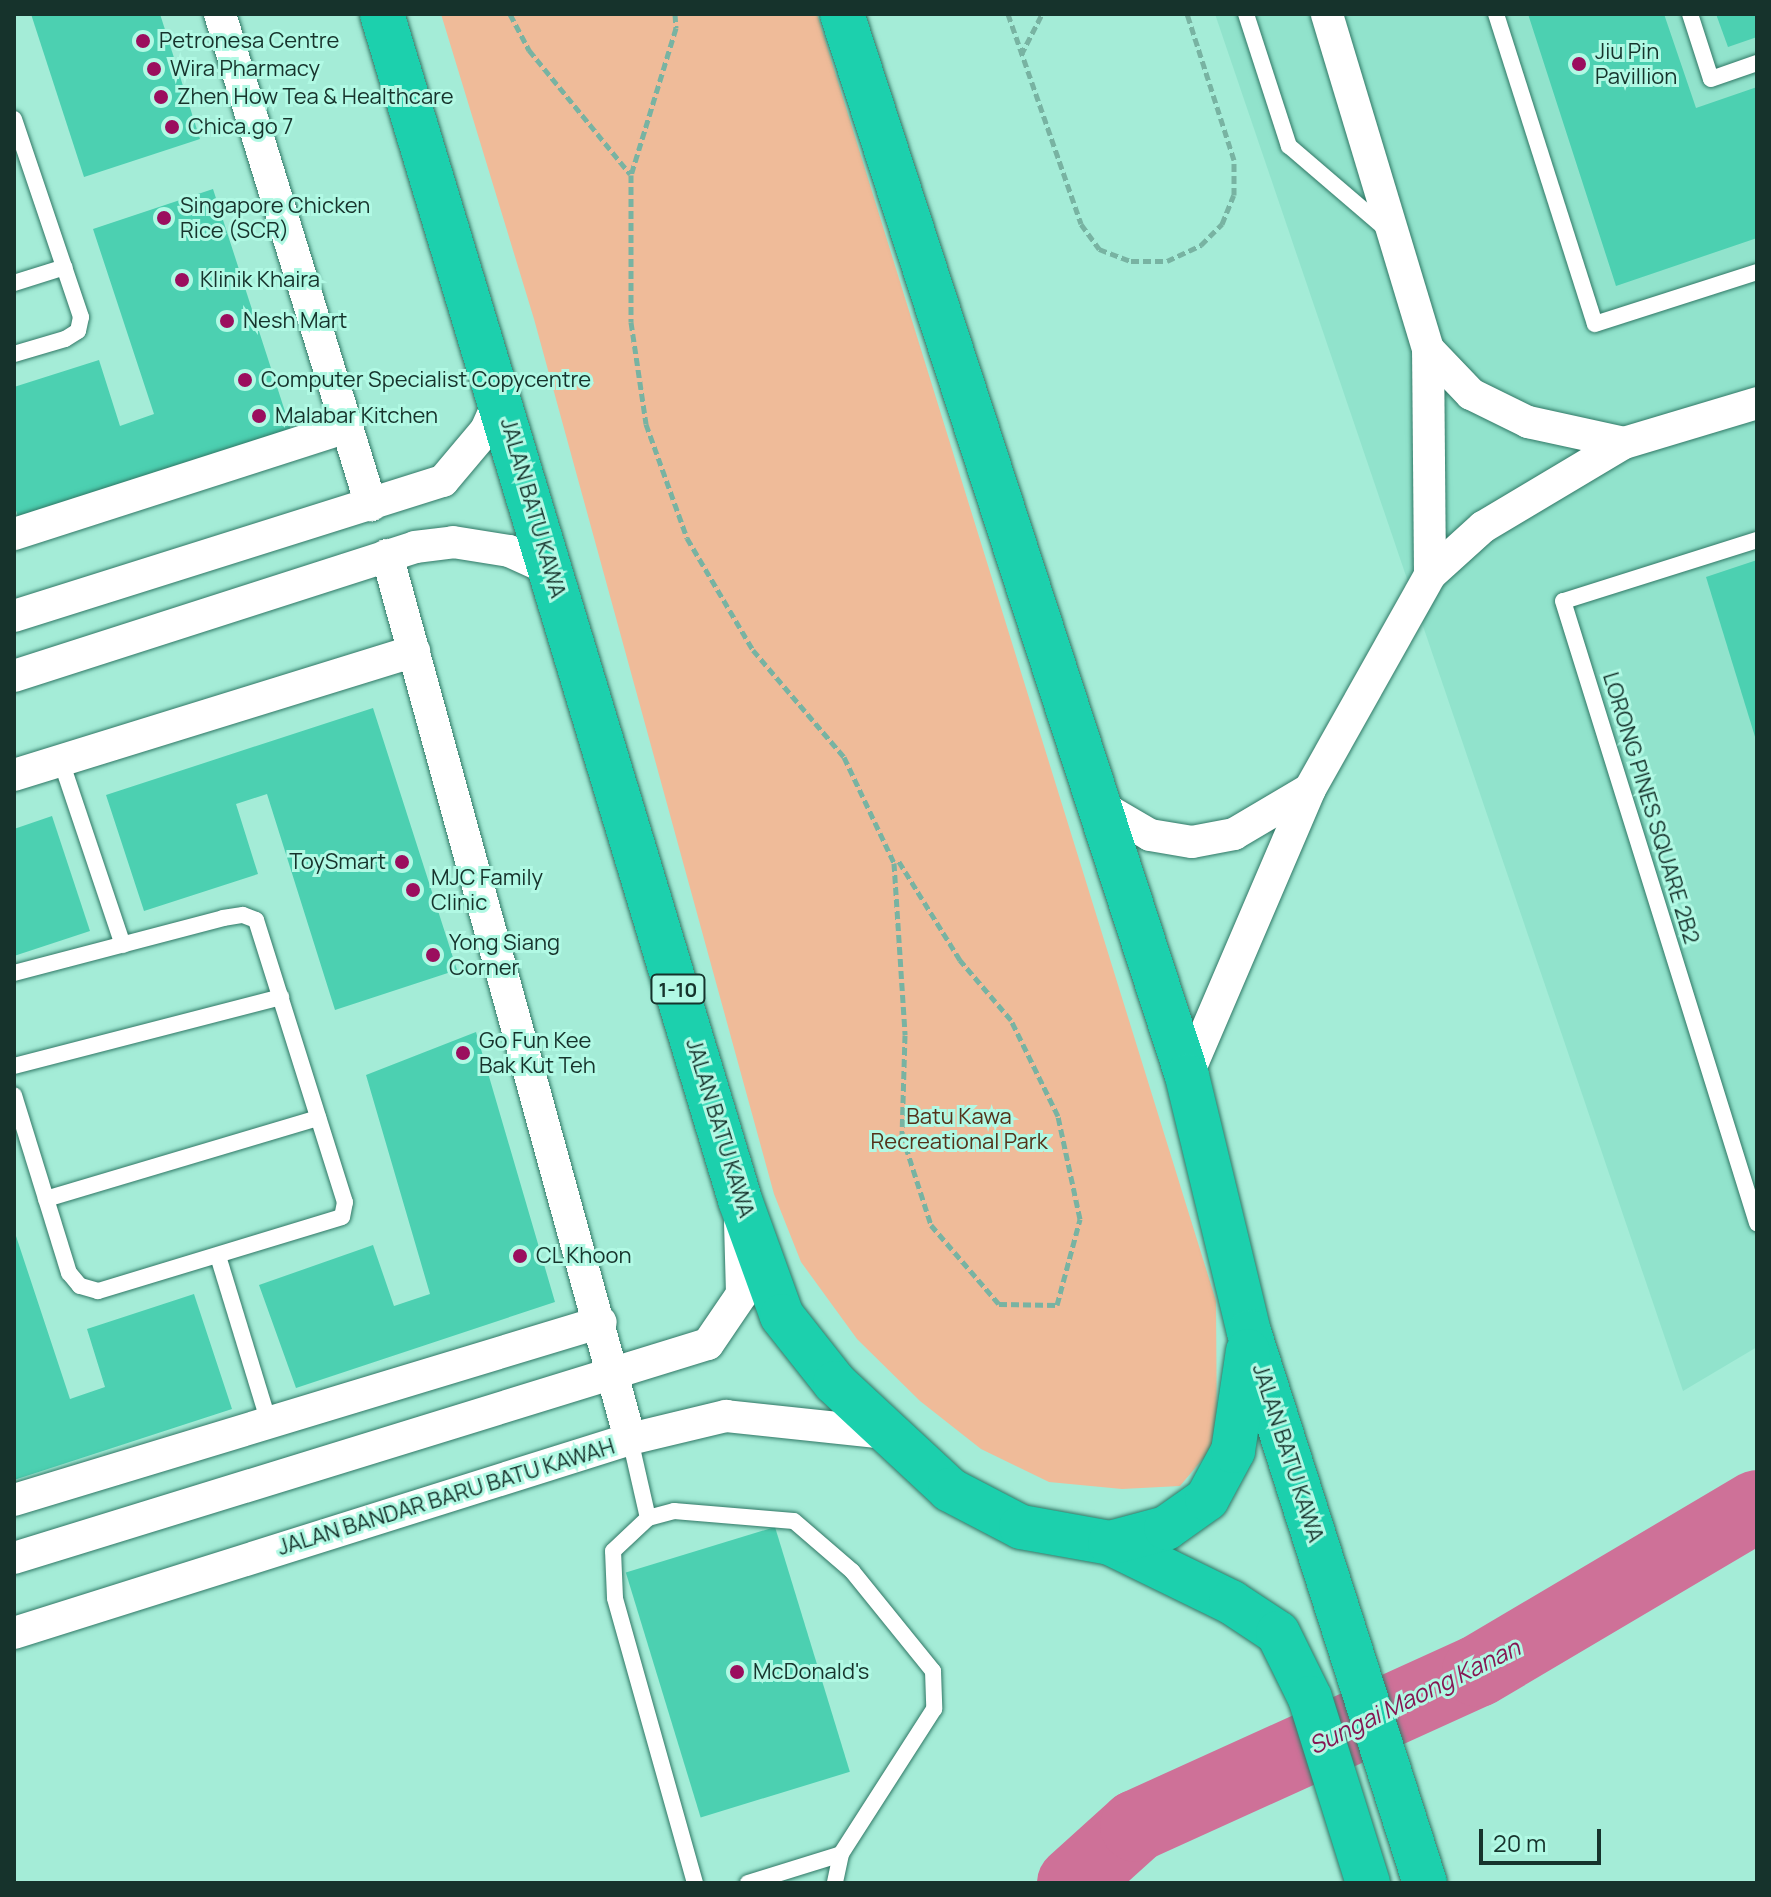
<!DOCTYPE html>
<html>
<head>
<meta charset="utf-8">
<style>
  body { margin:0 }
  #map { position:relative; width:1771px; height:1897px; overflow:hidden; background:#a4ecd7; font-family:Manrope,sans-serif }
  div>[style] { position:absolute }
  .built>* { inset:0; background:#91e3cc }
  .green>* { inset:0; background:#efbb99 }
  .river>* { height:72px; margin:-36px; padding:0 36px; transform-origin:36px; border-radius:36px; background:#ce7198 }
  .building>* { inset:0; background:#4cd0b1; transform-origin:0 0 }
  .path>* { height:5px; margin-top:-2.5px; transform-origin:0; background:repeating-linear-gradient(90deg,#78b3a2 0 8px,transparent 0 12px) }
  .roads { filter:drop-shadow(0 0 2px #307866) drop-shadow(0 0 2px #307866) }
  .lane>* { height:16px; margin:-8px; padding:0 8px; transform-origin:8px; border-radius:8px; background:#fff }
  .street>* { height:32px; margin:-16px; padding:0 16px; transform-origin:16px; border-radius:16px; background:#fff }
  .highway>* { height:44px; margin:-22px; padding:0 22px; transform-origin:22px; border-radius:22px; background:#1cd0ad }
  .dots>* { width:22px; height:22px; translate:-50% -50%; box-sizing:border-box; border:4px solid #b1f9e4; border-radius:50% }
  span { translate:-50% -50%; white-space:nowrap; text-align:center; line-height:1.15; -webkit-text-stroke:6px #b1f9e4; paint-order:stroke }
  .shield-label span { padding:2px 6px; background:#b1f9e4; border:2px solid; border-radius:6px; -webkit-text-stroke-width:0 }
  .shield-label { font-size:20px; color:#16332c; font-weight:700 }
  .poi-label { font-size:22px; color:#16332c }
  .left { translate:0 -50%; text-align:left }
  .right { translate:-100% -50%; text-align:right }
  .street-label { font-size:22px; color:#16332c }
  .park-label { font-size:22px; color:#54321a }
  .water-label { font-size:24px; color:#861652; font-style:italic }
  .frame { position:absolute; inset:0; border:16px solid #16332c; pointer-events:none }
  .scale { position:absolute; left:1479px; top:1829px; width:122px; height:36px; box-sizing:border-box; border:4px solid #16332c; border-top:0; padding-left:10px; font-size:24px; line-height:28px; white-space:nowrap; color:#16332c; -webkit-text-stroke:6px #b1f9e4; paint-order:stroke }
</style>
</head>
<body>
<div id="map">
  <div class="built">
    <div style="clip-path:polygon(1215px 14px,1757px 14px,1757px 1347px,1683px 1391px)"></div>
  </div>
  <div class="green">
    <div style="clip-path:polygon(441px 14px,817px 14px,1216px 1301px,1217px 1442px,1180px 1486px,1122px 1489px,1049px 1482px,981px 1449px,920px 1401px,857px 1339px,801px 1262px,774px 1194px,534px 319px)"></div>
  </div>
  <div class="river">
    <div style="left:1073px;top:1883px;width:85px;rotate:-42.1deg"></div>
    <div style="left:1136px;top:1826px;width:375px;rotate:-24.4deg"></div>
    <div style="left:1478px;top:1671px;width:324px;rotate:-30.6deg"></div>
  </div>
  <div class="building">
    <div style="clip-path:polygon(31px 14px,160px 14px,200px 139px,84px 177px)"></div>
    <div style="clip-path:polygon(1528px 14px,1664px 14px,1696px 108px,1757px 87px,1757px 238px,1616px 286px)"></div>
    <div style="clip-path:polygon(1716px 14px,1757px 14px,1757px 37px,1728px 47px)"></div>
    <div style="clip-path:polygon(213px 189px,291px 430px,19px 519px,14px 505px,14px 387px,99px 360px,120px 426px,154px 414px,93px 229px)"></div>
    <div style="clip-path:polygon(1757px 560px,1757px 740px,1756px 740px,1706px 577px)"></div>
    <div style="clip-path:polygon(373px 708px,457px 970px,335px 1010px,267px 794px,236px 804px,258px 874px,144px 911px,106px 795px)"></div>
    <div style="clip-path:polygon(52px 816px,90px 931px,14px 956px,14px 829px)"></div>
    <div style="clip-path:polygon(476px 1032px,555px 1302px,296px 1388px,259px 1285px,373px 1245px,394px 1306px,430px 1294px,366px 1075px)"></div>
    <div style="clip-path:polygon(14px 1230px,70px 1399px,105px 1387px,87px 1329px,194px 1294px,232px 1409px,14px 1480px)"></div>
    <div style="left:775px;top:1527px;width:256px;height:156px;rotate:73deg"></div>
  </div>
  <div class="path">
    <div style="left:510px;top:14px;width:41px;rotate:62.2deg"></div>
    <div style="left:529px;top:50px;width:160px;rotate:50.8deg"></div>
    <div style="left:675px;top:14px;width:14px;rotate:86deg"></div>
    <div style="left:676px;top:28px;width:154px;rotate:107deg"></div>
    <div style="left:631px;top:175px;width:147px;rotate:90deg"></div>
    <div style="left:631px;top:322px;width:103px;rotate:81.6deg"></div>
    <div style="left:646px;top:424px;width:121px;rotate:70.2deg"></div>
    <div style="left:687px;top:538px;width:130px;rotate:59.5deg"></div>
    <div style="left:753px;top:650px;width:140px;rotate:49.6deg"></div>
    <div style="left:844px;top:757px;width:117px;rotate:64.7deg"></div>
    <div style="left:894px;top:863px;width:172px;rotate:86.3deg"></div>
    <div style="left:905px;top:1035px;width:100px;rotate:91.7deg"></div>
    <div style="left:902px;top:1135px;width:95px;rotate:72.1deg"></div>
    <div style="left:931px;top:1225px;width:104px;rotate:49.3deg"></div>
    <div style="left:999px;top:1304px;width:58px;rotate:1deg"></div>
    <div style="left:1057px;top:1305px;width:89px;rotate:-75deg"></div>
    <div style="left:1080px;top:1219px;width:105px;rotate:-102.1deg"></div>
    <div style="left:1058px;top:1116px;width:107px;rotate:-116.1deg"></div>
    <div style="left:1011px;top:1020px;width:79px;rotate:-130.4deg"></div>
    <div style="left:960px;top:960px;width:118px;rotate:-121.8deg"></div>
    <div style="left:1008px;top:14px;width:222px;rotate:70.8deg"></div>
    <div style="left:1081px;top:224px;width:31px;rotate:54deg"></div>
    <div style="left:1099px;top:249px;width:34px;rotate:21deg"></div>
    <div style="left:1131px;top:261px;width:36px"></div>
    <div style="left:1167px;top:261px;width:38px;rotate:-25deg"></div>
    <div style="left:1201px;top:245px;width:30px;rotate:-45deg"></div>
    <div style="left:1222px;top:224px;width:31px;rotate:-68deg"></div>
    <div style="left:1234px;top:195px;width:35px;rotate:-90deg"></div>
    <div style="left:1234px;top:160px;width:153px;rotate:-107.8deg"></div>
    <div style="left:1021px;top:55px;width:46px;rotate:-62.9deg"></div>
  </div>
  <div class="roads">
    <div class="lane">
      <div style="left:1246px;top:14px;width:139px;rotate:72deg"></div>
      <div style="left:1289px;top:146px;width:128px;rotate:40.6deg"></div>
      <div style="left:1496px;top:14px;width:325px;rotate:72.3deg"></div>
      <div style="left:1595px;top:324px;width:170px;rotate:-17.8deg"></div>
      <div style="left:1690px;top:14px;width:68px;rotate:72.1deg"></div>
      <div style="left:1711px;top:79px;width:49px;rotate:-19.2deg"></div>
      <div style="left:14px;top:119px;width:209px;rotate:71.3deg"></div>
      <div style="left:81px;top:317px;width:14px;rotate:102deg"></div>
      <div style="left:78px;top:331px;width:15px;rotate:148deg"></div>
      <div style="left:65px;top:339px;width:53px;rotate:163.6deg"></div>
      <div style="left:14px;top:283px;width:53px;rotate:-17.4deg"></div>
      <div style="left:1757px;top:540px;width:203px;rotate:162.5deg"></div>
      <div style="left:1563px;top:601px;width:652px;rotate:72.68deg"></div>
      <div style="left:61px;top:761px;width:194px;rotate:71.4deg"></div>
      <div style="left:14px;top:973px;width:216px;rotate:-14.7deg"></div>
      <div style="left:223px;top:918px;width:20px;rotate:-9deg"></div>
      <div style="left:243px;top:915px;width:14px;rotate:21deg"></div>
      <div style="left:256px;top:920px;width:296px;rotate:72.5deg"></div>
      <div style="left:345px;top:1202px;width:15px;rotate:101deg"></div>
      <div style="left:342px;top:1217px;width:255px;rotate:163.1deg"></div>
      <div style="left:98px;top:1291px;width:19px;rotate:-164deg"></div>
      <div style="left:80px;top:1286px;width:17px;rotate:-130deg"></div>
      <div style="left:69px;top:1273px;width:186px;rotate:-107.2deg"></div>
      <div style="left:14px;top:1066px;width:276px;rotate:-14.5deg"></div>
      <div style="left:46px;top:1199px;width:284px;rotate:-16.6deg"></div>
      <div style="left:218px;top:1256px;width:171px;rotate:73deg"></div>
      <div style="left:630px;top:1439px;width:81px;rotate:77.2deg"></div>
      <div style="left:695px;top:1883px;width:296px;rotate:-105.7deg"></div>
      <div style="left:615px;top:1598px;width:47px;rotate:-92.4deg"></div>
      <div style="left:613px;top:1551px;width:48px;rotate:-43.3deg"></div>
      <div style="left:648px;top:1518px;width:27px;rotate:-15deg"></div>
      <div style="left:674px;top:1511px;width:120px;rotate:4.8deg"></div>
      <div style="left:794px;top:1521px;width:77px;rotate:40.8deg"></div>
      <div style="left:852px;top:1571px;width:129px;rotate:51deg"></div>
      <div style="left:933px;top:1671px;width:38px;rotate:88deg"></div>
      <div style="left:934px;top:1709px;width:172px;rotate:122.7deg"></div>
      <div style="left:841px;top:1854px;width:30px;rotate:102deg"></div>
      <div style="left:748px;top:1883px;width:97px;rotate:-17.3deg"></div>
    </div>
    <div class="street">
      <div style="left:220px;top:14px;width:514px;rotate:72.91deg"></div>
      <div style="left:1428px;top:349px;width:62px;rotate:46.3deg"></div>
      <div style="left:1471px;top:394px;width:64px;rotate:26.2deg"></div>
      <div style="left:1528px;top:422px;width:98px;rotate:12.3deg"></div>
      <div style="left:14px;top:534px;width:350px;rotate:-17.8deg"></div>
      <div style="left:387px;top:555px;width:917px;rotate:74.63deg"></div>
      <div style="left:1430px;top:575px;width:72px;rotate:-42.2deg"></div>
      <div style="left:1483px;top:527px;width:164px;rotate:-30.8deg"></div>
      <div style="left:1624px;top:443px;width:139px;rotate:-16.7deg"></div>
      <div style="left:14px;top:616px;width:450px;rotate:-17.5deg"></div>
      <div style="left:443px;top:481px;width:67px;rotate:-49.9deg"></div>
      <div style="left:486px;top:430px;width:36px;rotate:-66deg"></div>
      <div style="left:14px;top:676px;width:421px;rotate:-17.8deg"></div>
      <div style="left:415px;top:547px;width:38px;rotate:-7deg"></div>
      <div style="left:453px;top:542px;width:57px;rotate:9.1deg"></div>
      <div style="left:509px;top:551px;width:46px;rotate:24.3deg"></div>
      <div style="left:14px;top:775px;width:419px;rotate:-17.2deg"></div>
      <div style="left:1097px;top:804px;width:61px;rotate:30.3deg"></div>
      <div style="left:1150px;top:835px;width:43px;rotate:9.5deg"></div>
      <div style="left:1192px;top:842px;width:43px;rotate:-10.8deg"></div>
      <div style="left:1234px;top:834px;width:88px;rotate:-30.6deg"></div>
      <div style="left:1187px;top:1076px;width:312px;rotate:-66.8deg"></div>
      <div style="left:1310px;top:789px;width:245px;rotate:-60.7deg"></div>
      <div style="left:1430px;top:575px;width:226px;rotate:-90.5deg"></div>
      <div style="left:1428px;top:349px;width:350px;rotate:-106.8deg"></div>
      <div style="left:14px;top:1500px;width:613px;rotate:-16.87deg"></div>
      <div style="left:14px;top:1558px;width:726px;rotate:-17.14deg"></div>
      <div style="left:708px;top:1344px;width:60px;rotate:-55.8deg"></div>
      <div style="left:742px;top:1294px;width:70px;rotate:-91.6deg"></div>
      <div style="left:14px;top:1633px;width:646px;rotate:-17.48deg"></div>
      <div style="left:630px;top:1439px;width:99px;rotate:-13.5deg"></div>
      <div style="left:726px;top:1416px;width:160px;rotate:6.1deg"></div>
    </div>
    <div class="highway">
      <div style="left:382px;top:14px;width:1239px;rotate:73.2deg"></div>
      <div style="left:740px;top:1200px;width:123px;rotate:70.1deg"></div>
      <div style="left:782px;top:1316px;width:85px;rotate:51.7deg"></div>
      <div style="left:835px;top:1383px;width:157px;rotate:42.9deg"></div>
      <div style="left:950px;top:1490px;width:80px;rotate:27.5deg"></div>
      <div style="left:1021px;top:1527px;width:90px;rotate:10.2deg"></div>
      <div style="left:1110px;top:1543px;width:135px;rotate:26deg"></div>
      <div style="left:1231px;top:1602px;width:56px;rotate:33.4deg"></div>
      <div style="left:1278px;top:1633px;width:72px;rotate:63.8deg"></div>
      <div style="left:1310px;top:1698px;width:194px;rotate:72.6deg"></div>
      <div style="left:842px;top:14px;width:1117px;rotate:72deg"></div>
      <div style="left:1187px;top:1076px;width:263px;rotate:76.4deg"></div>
      <div style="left:1249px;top:1332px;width:578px;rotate:72.29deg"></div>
      <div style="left:1110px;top:1543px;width:58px;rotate:-15deg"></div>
      <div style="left:1166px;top:1528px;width:50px;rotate:-35.3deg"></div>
      <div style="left:1207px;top:1499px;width:55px;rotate:-61.6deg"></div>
      <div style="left:1233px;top:1451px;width:101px;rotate:-81.5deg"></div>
    </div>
  </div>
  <div class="dots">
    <div style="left:143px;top:41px;background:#9b0e5e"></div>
    <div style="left:1579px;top:64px;background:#9b0e5e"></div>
    <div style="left:154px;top:69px;background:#9b0e5e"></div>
    <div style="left:161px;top:97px;background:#9b0e5e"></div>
    <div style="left:172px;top:127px;background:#9b0e5e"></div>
    <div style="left:164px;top:218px;background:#9b0e5e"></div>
    <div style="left:182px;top:280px;background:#9b0e5e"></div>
    <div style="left:227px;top:321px;background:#9b0e5e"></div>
    <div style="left:245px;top:380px;background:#9b0e5e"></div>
    <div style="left:259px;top:416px;background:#9b0e5e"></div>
    <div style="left:402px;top:862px;background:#9b0e5e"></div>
    <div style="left:413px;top:890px;background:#9b0e5e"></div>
    <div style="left:433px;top:955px;background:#9b0e5e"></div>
    <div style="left:463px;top:1053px;background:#9b0e5e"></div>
    <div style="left:520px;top:1256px;background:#9b0e5e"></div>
    <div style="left:737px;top:1672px;background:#9b0e5e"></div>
  </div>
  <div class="shield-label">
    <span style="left:678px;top:989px">1-10</span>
  </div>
  <div class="poi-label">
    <span class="left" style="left:159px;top:41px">Petronesa Centre</span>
    <span class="left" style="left:1595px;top:64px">Jiu Pin<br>Pavillion</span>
    <span class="left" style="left:170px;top:69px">Wira Pharmacy</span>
    <span class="left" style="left:177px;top:97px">Zhen How Tea &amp; Healthcare</span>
    <span class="left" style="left:188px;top:127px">Chica.go 7</span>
    <span class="left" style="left:180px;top:218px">Singapore Chicken<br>Rice (SCR)</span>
    <span class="left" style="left:200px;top:280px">Klinik Khaira</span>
    <span class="left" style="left:243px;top:321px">Nesh Mart</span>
    <span class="left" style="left:261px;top:380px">Computer Specialist Copycentre</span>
    <span class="left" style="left:275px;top:416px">Malabar Kitchen</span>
    <span class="right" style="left:386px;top:862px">ToySmart</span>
    <span class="left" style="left:431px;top:890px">MJC Family<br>Clinic</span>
    <span class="left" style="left:449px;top:955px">Yong Siang<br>Corner</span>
    <span class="left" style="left:479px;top:1053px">Go Fun Kee<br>Bak Kut Teh</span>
    <span class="left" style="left:536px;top:1256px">CL Khoon</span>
    <span class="left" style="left:753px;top:1672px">McDonald's</span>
  </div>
  <div class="street-label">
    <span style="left:533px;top:508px;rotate:74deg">JALAN BATU KAWA</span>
    <span style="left:1651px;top:808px;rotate:73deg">LORONG PINES SQUARE 2B2</span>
    <span style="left:720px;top:1128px;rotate:73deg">JALAN BATU KAWA</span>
    <span style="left:1288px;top:1453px;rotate:72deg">JALAN BATU KAWA</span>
    <span style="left:446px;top:1497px;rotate:-17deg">JALAN BANDAR BARU BATU KAWAH</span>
  </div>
  <div class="park-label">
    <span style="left:959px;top:1129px">Batu Kawa<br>Recreational Park</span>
  </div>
  <div class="water-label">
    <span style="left:1414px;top:1696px;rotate:-26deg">Sungai Maong Kanan</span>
  </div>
  <div class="frame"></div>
  <div class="scale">20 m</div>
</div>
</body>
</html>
